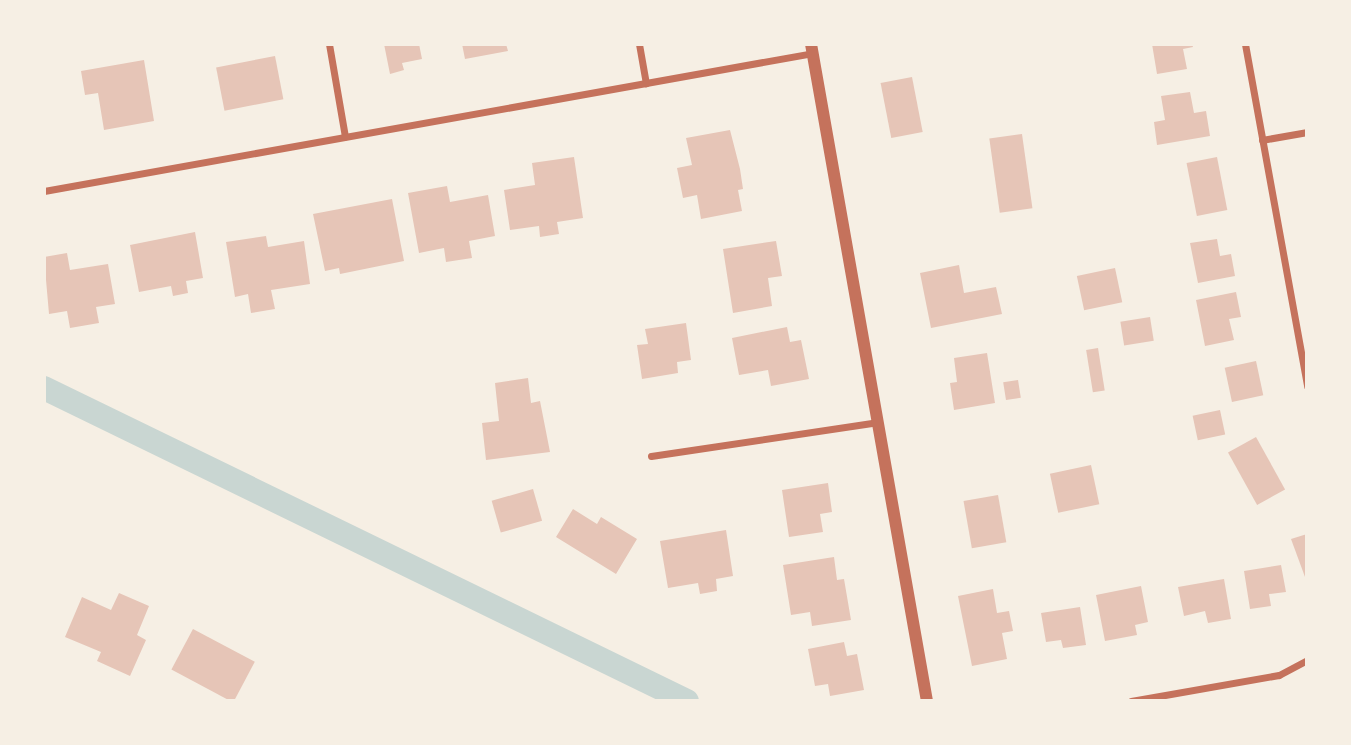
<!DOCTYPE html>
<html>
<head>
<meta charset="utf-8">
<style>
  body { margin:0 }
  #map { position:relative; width:1351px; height:745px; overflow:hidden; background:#f6efe4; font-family:Cabin,sans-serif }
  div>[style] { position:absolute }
  .canal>* { height:24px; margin:-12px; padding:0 12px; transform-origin:12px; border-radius:12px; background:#c9d6d2 }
  .building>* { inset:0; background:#e6c5b7; transform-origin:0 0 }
  .minor>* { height:7px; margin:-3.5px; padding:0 3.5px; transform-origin:3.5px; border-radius:3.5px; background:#c5725c }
  .tertiary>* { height:12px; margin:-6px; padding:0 6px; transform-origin:6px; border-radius:6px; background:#c5725c }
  span { translate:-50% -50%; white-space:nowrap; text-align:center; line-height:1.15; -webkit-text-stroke:6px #f6efe4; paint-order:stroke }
  .frame { position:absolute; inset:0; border:46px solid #f6efe4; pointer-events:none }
</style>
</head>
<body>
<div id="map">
  <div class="canal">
    <div style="left:44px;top:388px;width:715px;rotate:25.96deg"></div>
  </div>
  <div class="building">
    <div style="clip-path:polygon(384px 44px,419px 44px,422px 59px,402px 63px,404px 70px,390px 74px)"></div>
    <div style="clip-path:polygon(462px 44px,506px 44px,508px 51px,465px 59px)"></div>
    <div style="clip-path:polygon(1152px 44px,1192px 44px,1193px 47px,1183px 49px,1187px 69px,1157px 74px)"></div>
    <div style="left:275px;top:56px;width:44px;height:60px;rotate:79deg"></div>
    <div style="clip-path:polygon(144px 60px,154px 121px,104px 130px,98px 93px,85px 95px,81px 71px)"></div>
    <div style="left:912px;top:77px;width:56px;height:32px;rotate:79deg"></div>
    <div style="clip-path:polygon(1190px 92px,1194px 113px,1206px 111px,1210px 136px,1157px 145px,1154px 122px,1165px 120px,1161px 96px)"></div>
    <div style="clip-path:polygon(730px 130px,740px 169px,743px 189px,738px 190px,742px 211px,701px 219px,697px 195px,683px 198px,677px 168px,692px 165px,686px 138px)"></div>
    <div style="left:1022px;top:134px;width:75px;height:33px;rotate:82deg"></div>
    <div style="clip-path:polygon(574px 157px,583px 218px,557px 222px,559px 234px,540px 237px,539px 226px,510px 230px,504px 190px,535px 185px,532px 163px)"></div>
    <div style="left:1217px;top:157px;width:54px;height:31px;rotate:79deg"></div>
    <div style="clip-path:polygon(447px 186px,450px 202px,488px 195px,495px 236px,469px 241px,472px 258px,446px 262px,444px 248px,419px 253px,408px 193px)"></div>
    <div style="clip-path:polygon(392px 199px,404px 261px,340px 274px,339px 268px,325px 271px,313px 214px)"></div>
    <div style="clip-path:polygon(195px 232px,203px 278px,186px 281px,188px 293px,173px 296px,171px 286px,139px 292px,130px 245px)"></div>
    <div style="clip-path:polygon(266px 236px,268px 247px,304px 241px,310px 284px,271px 290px,275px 309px,251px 313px,248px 294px,235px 297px,226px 242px)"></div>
    <div style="clip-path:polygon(1217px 239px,1220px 256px,1231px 254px,1235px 276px,1198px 283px,1190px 243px)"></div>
    <div style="clip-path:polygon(776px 241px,782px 276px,768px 278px,772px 306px,733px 313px,723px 249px)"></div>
    <div style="clip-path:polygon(67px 253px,70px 270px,108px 264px,115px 304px,96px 307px,99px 323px,70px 328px,67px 311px,49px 314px,44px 257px)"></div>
    <div style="clip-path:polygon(959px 265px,964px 293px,996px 287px,1002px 314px,931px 328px,920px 273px)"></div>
    <div style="left:1115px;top:268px;width:35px;height:39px;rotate:78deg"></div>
    <div style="clip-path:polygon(1236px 292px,1241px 317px,1229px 319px,1234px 340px,1205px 346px,1196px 300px)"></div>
    <div style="left:1150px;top:317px;width:24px;height:30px;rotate:81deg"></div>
    <div style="clip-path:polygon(686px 323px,691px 360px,677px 362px,678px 373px,642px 379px,637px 345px,648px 344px,645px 329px)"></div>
    <div style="clip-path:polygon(787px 327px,790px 342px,801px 340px,809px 379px,771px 386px,768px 370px,739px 375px,732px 338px)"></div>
    <div style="left:1098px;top:348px;width:43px;height:12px;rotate:81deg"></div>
    <div style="clip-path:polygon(987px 353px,995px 403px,954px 410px,950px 383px,957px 382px,954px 358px)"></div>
    <div style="left:1256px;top:361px;width:35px;height:32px;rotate:78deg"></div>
    <div style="clip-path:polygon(528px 378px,531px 403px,540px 401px,550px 452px,486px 460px,482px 423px,499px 421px,495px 383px)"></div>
    <div style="left:1018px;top:380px;width:18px;height:15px;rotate:81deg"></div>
    <div style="left:1220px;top:410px;width:25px;height:28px;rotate:78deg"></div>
    <div style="left:1256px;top:437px;width:60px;height:32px;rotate:61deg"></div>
    <div style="left:1091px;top:465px;width:40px;height:42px;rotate:78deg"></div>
    <div style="clip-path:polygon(828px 483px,832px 512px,820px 514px,823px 532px,789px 537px,782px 490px)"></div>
    <div style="left:533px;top:489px;width:33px;height:43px;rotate:74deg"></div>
    <div style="left:998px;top:495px;width:48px;height:35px;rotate:80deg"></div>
    <div style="clip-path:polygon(573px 509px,597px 524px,601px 517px,637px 539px,616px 574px,556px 537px)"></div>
    <div style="clip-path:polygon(726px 530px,733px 576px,716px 579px,717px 591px,700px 594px,698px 583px,668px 588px,660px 541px)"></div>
    <div style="clip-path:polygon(1307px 534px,1307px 576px,1305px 577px,1291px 539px)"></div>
    <div style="clip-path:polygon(834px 557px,837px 580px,844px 579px,851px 620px,812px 626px,810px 612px,791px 615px,783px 565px)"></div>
    <div style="clip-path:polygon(1281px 565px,1286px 592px,1269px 594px,1271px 606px,1250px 609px,1244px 571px)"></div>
    <div style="clip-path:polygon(1224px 579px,1231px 619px,1208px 623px,1205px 611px,1184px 616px,1178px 587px)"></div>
    <div style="clip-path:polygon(1141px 586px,1148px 622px,1135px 625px,1137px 635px,1105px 641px,1096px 595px)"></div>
    <div style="clip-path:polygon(993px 589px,997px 613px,1009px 611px,1013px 631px,1002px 633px,1007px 659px,972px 666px,958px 596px)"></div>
    <div style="clip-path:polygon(119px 593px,149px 606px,137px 635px,146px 640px,130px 676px,97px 661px,101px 652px,65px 637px,82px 597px,111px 610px)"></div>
    <div style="clip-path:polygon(1080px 607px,1086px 645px,1063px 648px,1061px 640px,1046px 642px,1041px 613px)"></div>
    <div style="left:193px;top:629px;width:70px;height:46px;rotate:28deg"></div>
    <div style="clip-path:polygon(844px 642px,847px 656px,857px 654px,864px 690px,830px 696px,828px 684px,815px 686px,808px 649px)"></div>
  </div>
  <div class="minor">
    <div style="left:329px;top:44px;width:94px;rotate:80.2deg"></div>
    <div style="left:639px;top:44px;width:40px;rotate:80deg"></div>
    <div style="left:1245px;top:44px;width:348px;rotate:79.7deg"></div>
    <div style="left:1262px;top:140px;width:46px;rotate:-10.1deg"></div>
    <div style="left:44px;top:191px;width:781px;rotate:-10.17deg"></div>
    <div style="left:651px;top:456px;width:230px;rotate:-8.5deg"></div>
    <div style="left:1131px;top:701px;width:150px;rotate:-10deg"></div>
    <div style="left:1279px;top:675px;width:32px;rotate:-28deg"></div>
  </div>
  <div class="tertiary">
    <div style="left:811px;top:44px;width:667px;rotate:79.99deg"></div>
  </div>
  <div class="frame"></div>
</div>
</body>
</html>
